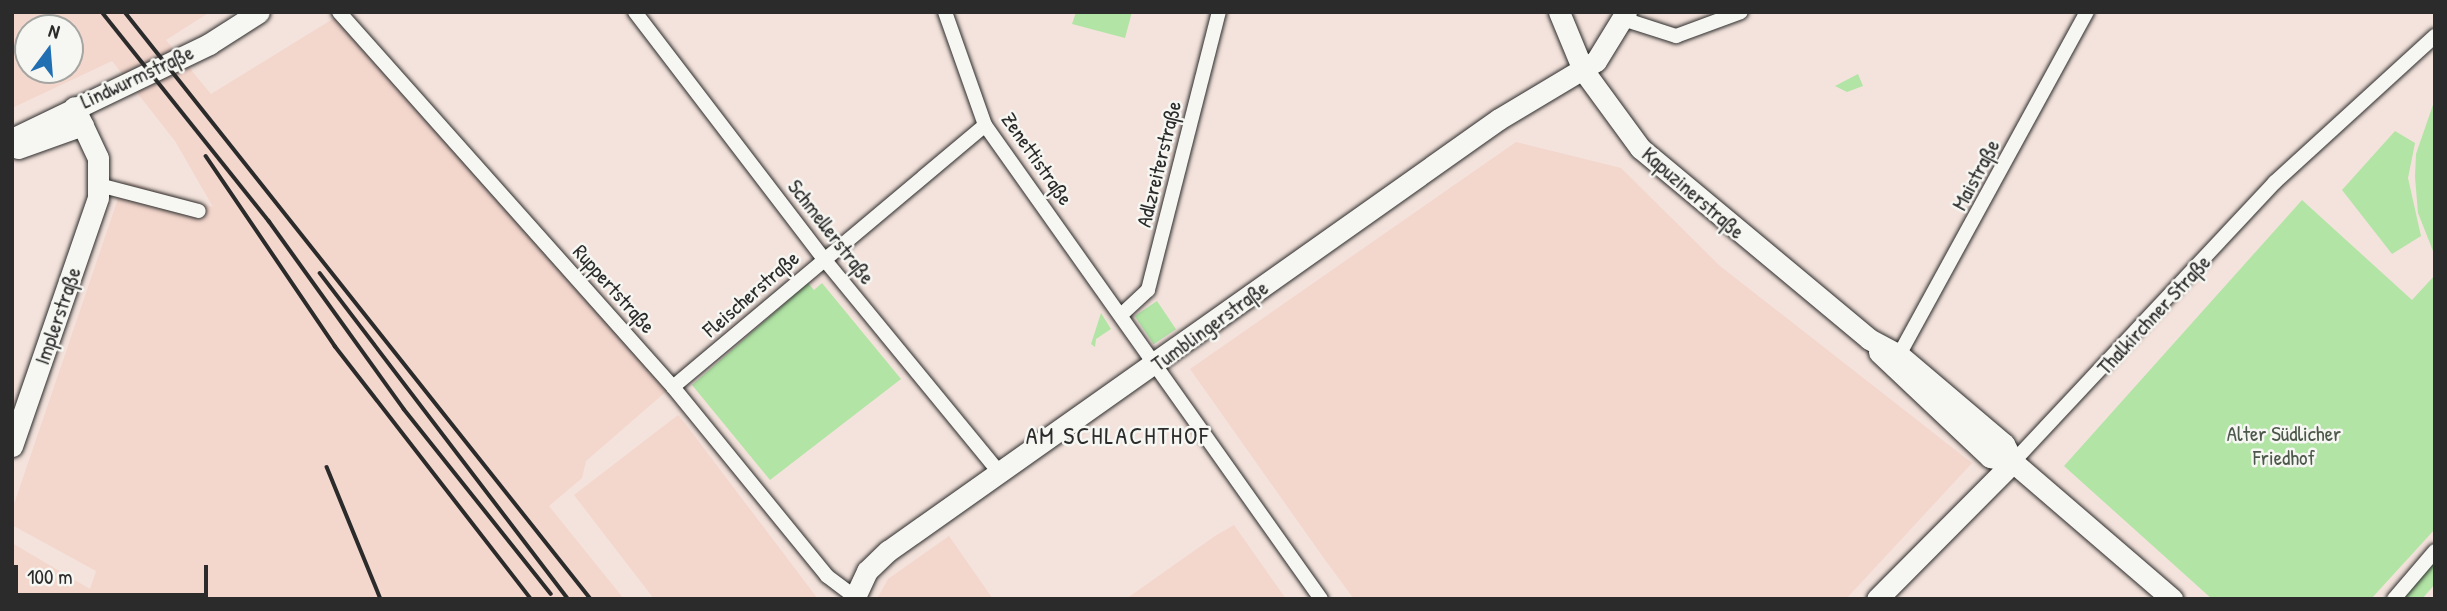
<!DOCTYPE html>
<html>
<head>
<meta charset="utf-8">
<style>
  body { margin:0 }
  #map { position:relative; width:2447px; height:611px; overflow:hidden; background:#f4e3dc; font-family:"Patrick Hand",sans-serif }
  div>[style] { position:absolute }
  .built>* { inset:0; background:#f3d6cc }
  .green>* { inset:0; background:#b1e4a5; transform-origin:0 0 }
  .roads { filter:drop-shadow(0 0 2px #2b2b2b) drop-shadow(0 0 2px #2b2b2b) }
  .street>* { height:14px; margin:-7px; padding:0 7px; transform-origin:7px; border-radius:7px; background:#f6f6f2 }
  .secondary>* { height:21px; margin:-10.5px; padding:0 10.5px; transform-origin:10.5px; border-radius:10.5px; background:#f6f6f2 }
  .rail>* { height:3.5px; margin:-1.75px; padding:0 1.75px; transform-origin:1.75px; border-radius:1.75px; background:#2b2b2b }
  span { translate:-50% -50%; white-space:nowrap; text-align:center; line-height:1.15; -webkit-text-stroke:5px #f6f6f2; paint-order:stroke }
  .street-label { font-size:21px; color:#2b2b2b }
  .park-label { font-size:21px; color:#4c594a }
  .quarter-label { font-size:24px; color:#2b2b2b; letter-spacing:2px }
  .frame { position:absolute; inset:0; border:14px solid #2b2b2b; pointer-events:none }
  .north { position:absolute; left:14px; top:14px; width:70px; height:70px; box-sizing:border-box; background:#f6f6f2; border:2px solid #a5a5a2; border-radius:50%; rotate:16deg; font-size:19px; font-weight:700; line-height:28px; text-align:center; color:#2b2b2b }
  .north::after { content:''; display:block; margin:auto; width:24px; height:32px; background:#1f6fb2; clip-path:polygon(50% 0,100% 100%,50% 72%,0 100%) }
  .scale { position:absolute; left:14px; top:565px; width:194px; height:32px; box-sizing:border-box; border:4px solid #2b2b2b; border-top:0; padding-left:9px; font-size:21px; line-height:24px; white-space:nowrap; color:#2b2b2b; -webkit-text-stroke:5px #f6f6f2; paint-order:stroke }
</style>
</head>
<body>
<div id="map">
  <div class="built">
    <div style="clip-path:polygon(evenodd,12px 12px,210px 12px,166px 40px,211px 94px,341px 14px,669px 389px,586px 461px,582px 478px,549px 506px,624px 599px,12px 599px,12px 543px,90px 589px,96px 571px,12px 525px,12px 510px,124px 181px,213px 207px,175px 141px,112px 61px,12px 108px,12px 12px,28px 28px,70px 28px,70px 70px,28px 70px,28px 28px)"></div>
    <div style="clip-path:polygon(1516px 142px,1621px 168px,1720px 266px,1972px 463px,1846px 599px,1354px 599px,1323px 557px,1190px 369px)"></div>
    <div style="clip-path:polygon(678px 415px,687px 426px,818px 599px,654px 599px,574px 495px)"></div>
    <div style="clip-path:polygon(1234px 525px,1286px 599px,1126px 599px,1215px 536px)"></div>
    <div style="clip-path:polygon(949px 536px,993px 599px,877px 599px,888px 579px)"></div>
  </div>
  <div class="green">
    <div style="clip-path:polygon(1076px 12px,1132px 12px,1125px 38px,1072px 24px)"></div>
    <div style="clip-path:polygon(1858px 74px,1863px 86px,1847px 92px,1835px 86px)"></div>
    <div style="clip-path:polygon(2435px 99px,2435px 256px,2418px 213px,2415px 177px,2416px 154px)"></div>
    <div style="clip-path:polygon(2395px 131px,2415px 143px,2408px 178px,2421px 236px,2392px 254px,2342px 190px)"></div>
    <div style="clip-path:polygon(2302px 200px,2412px 300px,2435px 275px,2435px 529px,2371px 599px,2212px 599px,2064px 466px)"></div>
    <div style="clip-path:polygon(808px 283px,814px 290px,822px 283px,901px 379px,770px 480px,692px 385px)"></div>
    <div style="left:1157px;top:301px;width:34px;height:27px;rotate:56deg"></div>
    <div style="clip-path:polygon(1101px 313px,1111px 329px,1096px 339px,1095px 347px,1091px 344px)"></div>
    <div style="clip-path:polygon(2435px 558px,2435px 584px,2422px 599px,2399px 599px)"></div>
  </div>
  <div class="roads">
    <div class="street">
      <div style="left:339px;top:12px;width:502px;rotate:48.31deg"></div>
      <div style="left:673px;top:387px;width:244px;rotate:50.8deg"></div>
      <div style="left:827px;top:576px;width:34px;rotate:37deg"></div>
      <div style="left:635px;top:12px;width:311px;rotate:52.6deg"></div>
      <div style="left:824px;top:259px;width:277px;rotate:50.6deg"></div>
      <div style="left:945px;top:12px;width:120px;rotate:70.5deg"></div>
      <div style="left:985px;top:125px;width:581px;rotate:54.67deg"></div>
      <div style="left:1623px;top:19px;width:56px;rotate:17.8deg"></div>
      <div style="left:1676px;top:36px;width:69px;rotate:-20.3deg"></div>
      <div style="left:99px;top:185px;width:103px;rotate:14.6deg"></div>
      <div style="left:1121px;top:315px;width:37px;rotate:-43deg"></div>
      <div style="left:1148px;top:290px;width:287px;rotate:-75.7deg"></div>
      <div style="left:1899px;top:355px;width:391px;rotate:-61.3deg"></div>
      <div style="left:673px;top:387px;width:407px;rotate:-40deg"></div>
      <div style="left:2013px;top:462px;width:383px;rotate:-46.9deg"></div>
      <div style="left:2275px;top:182px;width:217px;rotate:-42.4deg"></div>
      <div style="left:2394px;top:599px;width:63px;rotate:-49.5deg"></div>
    </div>
    <div class="secondary">
      <div style="left:1559px;top:12px;width:63px;rotate:67.5deg"></div>
      <div style="left:1583px;top:70px;width:97px;rotate:53.8deg"></div>
      <div style="left:1640px;top:148px;width:298px;rotate:39.8deg"></div>
      <div style="left:1869px;top:339px;width:34px;rotate:28deg"></div>
      <div style="left:1899px;top:355px;width:138px;rotate:40.3deg"></div>
      <div style="left:2004px;top:444px;width:20px;rotate:63deg"></div>
      <div style="left:12px;top:139px;width:219px;rotate:-25.7deg"></div>
      <div style="left:209px;top:44px;width:59px;rotate:-32.6deg"></div>
      <div style="left:18px;top:148px;width:69px;rotate:-19.5deg"></div>
      <div style="left:1879px;top:352px;width:153px;rotate:43.4deg"></div>
      <div style="left:1990px;top:457px;width:24px;rotate:12deg"></div>
      <div style="left:2013px;top:462px;width:210px;rotate:40.7deg"></div>
      <div style="left:12px;top:446px;width:263px;rotate:-70.9deg"></div>
      <div style="left:98px;top:197px;width:39px;rotate:-90deg"></div>
      <div style="left:98px;top:158px;width:56px;rotate:-115.2deg"></div>
      <div style="left:854px;top:599px;width:31px;rotate:-65deg"></div>
      <div style="left:867px;top:571px;width:29px;rotate:-44deg"></div>
      <div style="left:888px;top:551px;width:748px;rotate:-35.26deg"></div>
      <div style="left:1499px;top:119px;width:113px;rotate:-30.9deg"></div>
      <div style="left:1596px;top:61px;width:57px;rotate:-58.5deg"></div>
      <div style="left:1877px;top:599px;width:193px;rotate:-45.2deg"></div>
    </div>
  </div>
  <div class="rail">
    <div style="left:102px;top:12px;width:268px;rotate:51.4deg"></div>
    <div style="left:269px;top:221px;width:231px;rotate:54.3deg"></div>
    <div style="left:404px;top:409px;width:236px;rotate:51.5deg"></div>
    <div style="left:125px;top:12px;width:749px;rotate:51.56deg"></div>
    <div style="left:206px;top:156px;width:230px;rotate:55.8deg"></div>
    <div style="left:335px;top:346px;width:320px;rotate:52.2deg"></div>
    <div style="left:320px;top:273px;width:410px;rotate:52.7deg"></div>
    <div style="left:327px;top:467px;width:143px;rotate:67.8deg"></div>
  </div>
  <div class="street-label">
    <span style="left:137px;top:77px;rotate:-25deg">Lindwurmstraße</span>
    <span style="left:1037px;top:159px;rotate:55deg">Zenettistraße</span>
    <span style="left:1159px;top:164px;rotate:-76deg">Adlzreiterstraße</span>
    <span style="left:1976px;top:175px;rotate:-62deg">Maistraße</span>
    <span style="left:1693px;top:193px;rotate:41deg">Kapuzinerstraße</span>
    <span style="left:831px;top:232px;rotate:52deg">Schmellerstraße</span>
    <span style="left:614px;top:289px;rotate:48deg">Ruppertstraße</span>
    <span style="left:751px;top:294px;rotate:-41deg">Fleischerstraße</span>
    <span style="left:2154px;top:315px;rotate:-47deg">Thalkirchner Straße</span>
    <span style="left:58px;top:316px;rotate:-71deg">Implerstraße</span>
    <span style="left:1210px;top:326px;rotate:-36deg">Tumblingerstraße</span>
  </div>
  <div class="park-label">
    <span style="left:2284px;top:446px">Alter Südlicher<br>Friedhof</span>
  </div>
  <div class="quarter-label">
    <span style="left:1118px;top:436px">AM SCHLACHTHOF</span>
  </div>
  <div class="frame"></div>
  <div class="north">N</div>
  <div class="scale">100 m</div>
</div>
</body>
</html>
